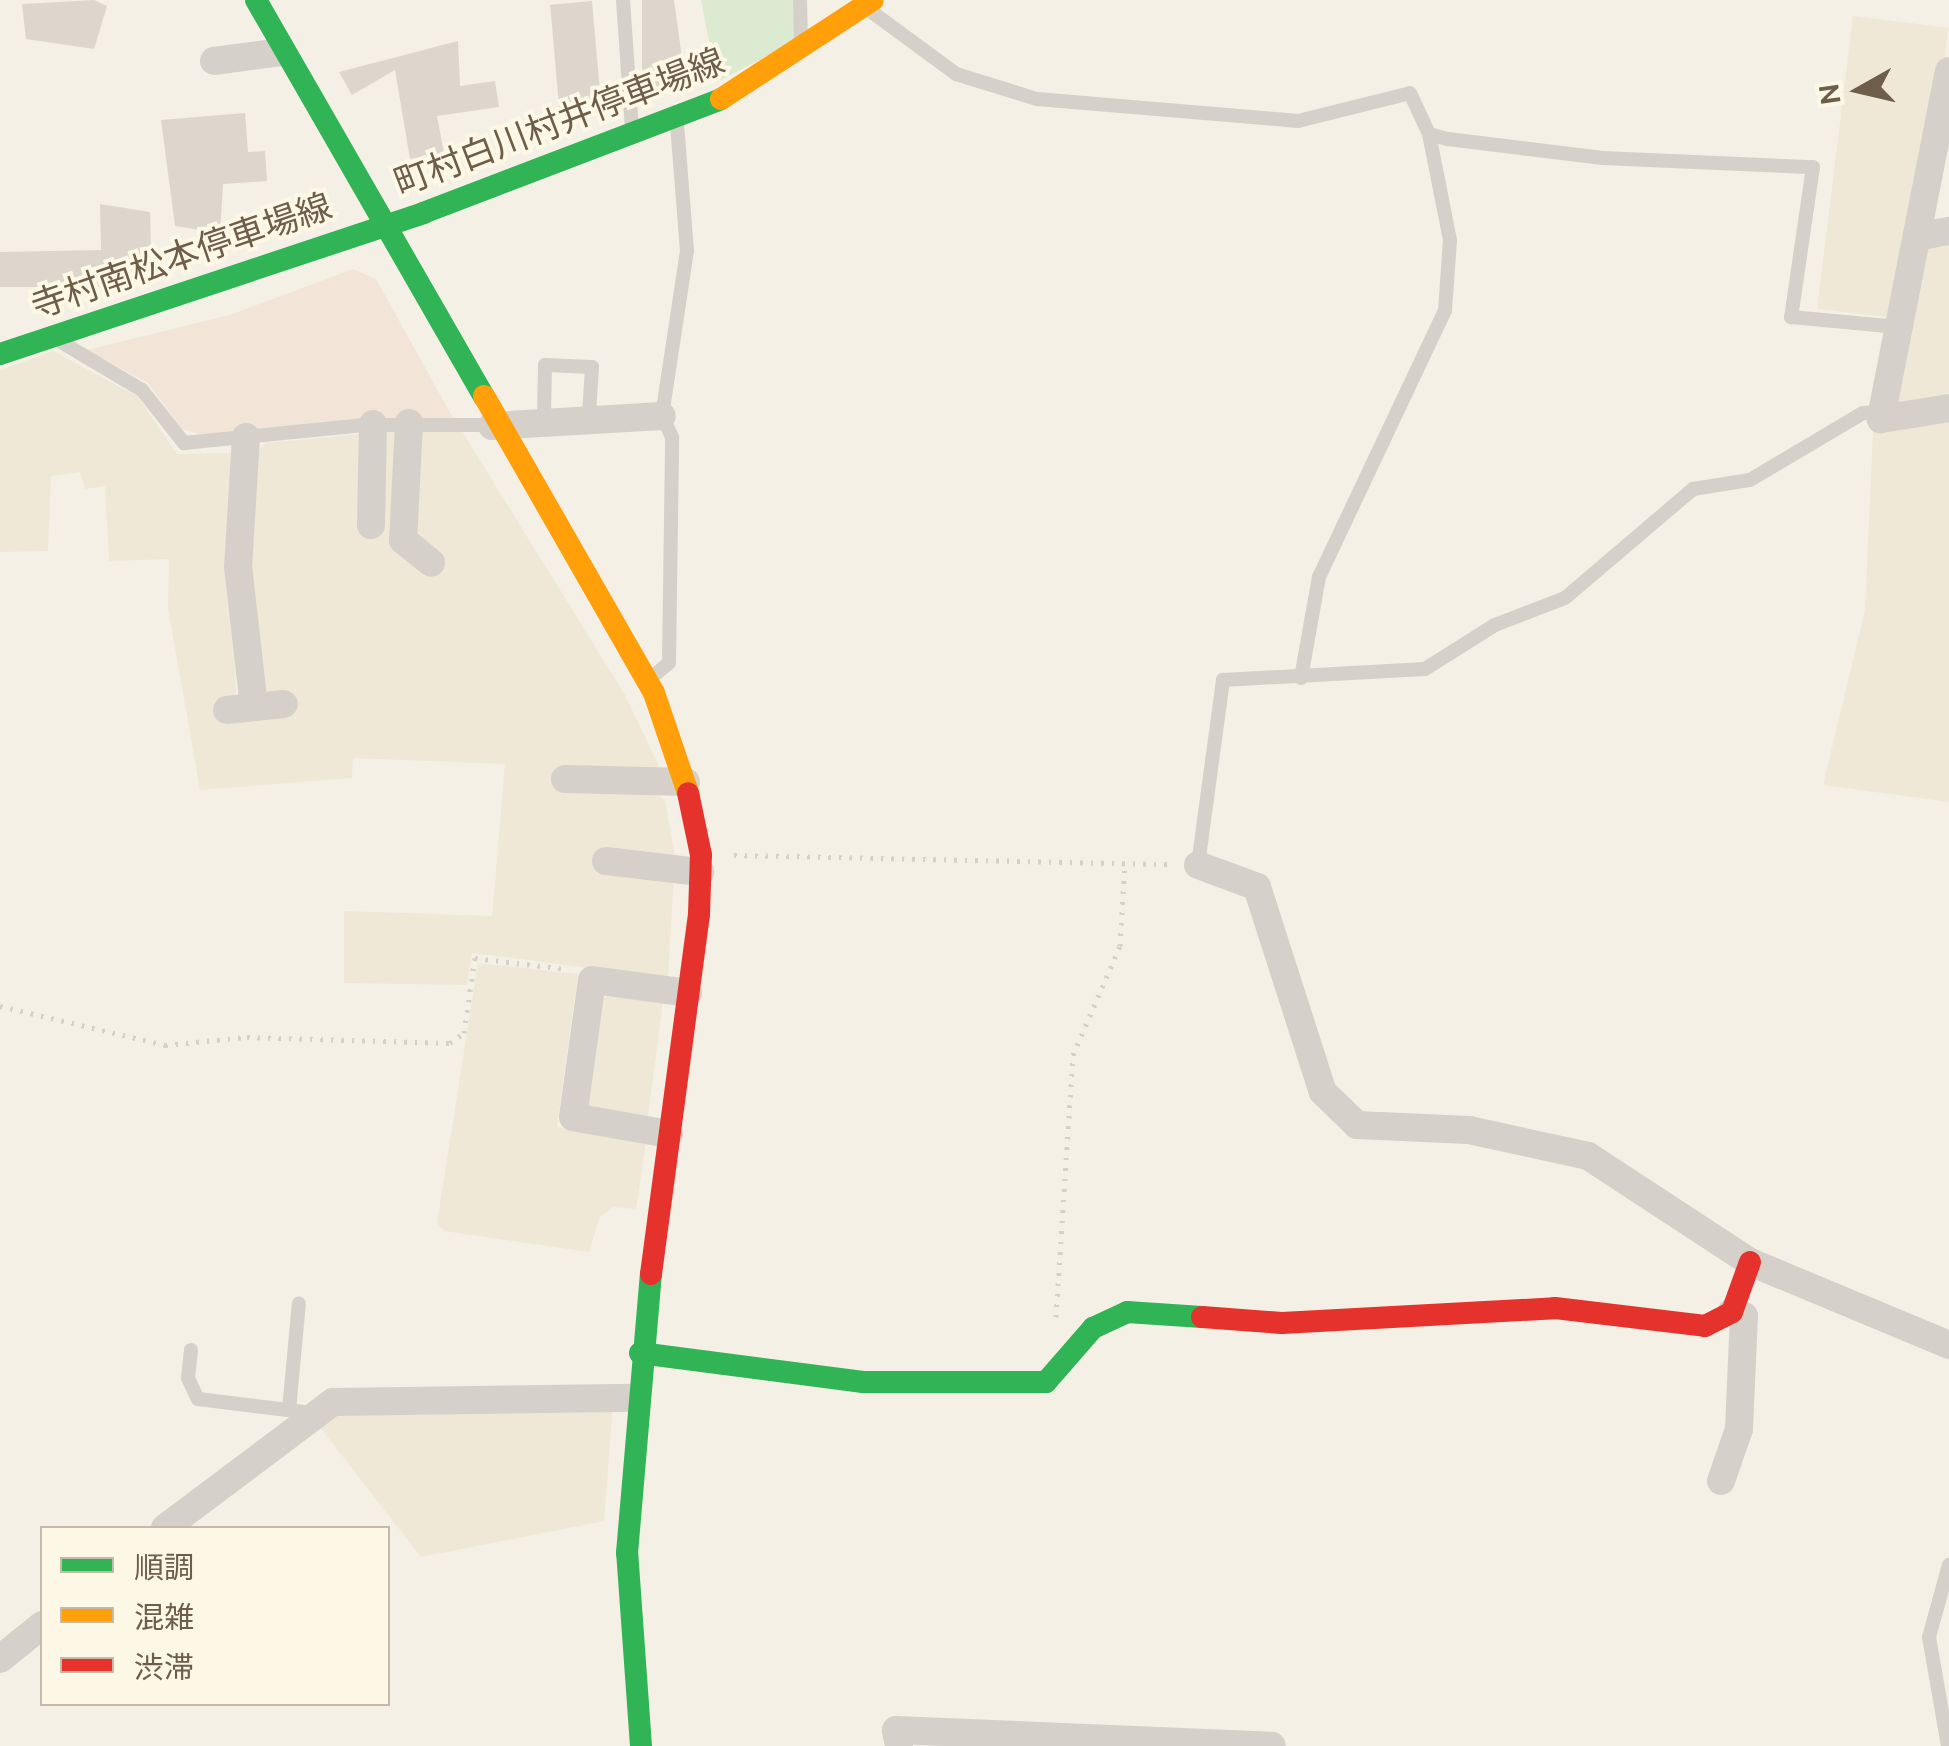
<!DOCTYPE html>
<html>
<head>
<meta charset="utf-8">
<style>
  body { margin:0 }
  #map { position:relative; width:1949px; height:1746px; overflow:hidden; background:#f4f0e6; font-family:Ubuntu,"Noto Sans JP",sans-serif }
  div>[style] { position:absolute }
  .residential>* { inset:0; background:#efe8d6; transform-origin:0 0 }
  .commercial>* { inset:0; background:#f2e4d6 }
  .green>* { inset:0; background:#dcead1 }
  .building>* { inset:0; background:#ddd6cc; transform-origin:0 0 }
  .path>* { height:5px; margin-top:-2.5px; transform-origin:0; background:repeating-linear-gradient(90deg,#d5d0c9 0 2.5px,transparent 0 10.5px) }
  .lane>* { height:14px; margin:-7px; padding:0 7px; transform-origin:7px; border-radius:7px; background:#d5d0c9 }
  .street>* { height:28px; margin:-14px; padding:0 14px; transform-origin:14px; border-radius:14px; background:#d5d0c9 }
  .fast>* { height:22px; margin:-11px; padding:0 11px; transform-origin:11px; border-radius:11px; background:#30b455 }
  .slow>* { height:22px; margin:-11px; padding:0 11px; transform-origin:11px; border-radius:11px; background:#ff9f0a }
  .jam>* { height:22px; margin:-11px; padding:0 11px; transform-origin:11px; border-radius:11px; background:#e5322d }
  span { translate:-50% -50%; white-space:nowrap; text-align:center; line-height:1.15; -webkit-text-stroke:8px #fdf8e5; paint-order:stroke }
  .street-label { font-size:35px; color:#6e5d49 }
  .legend { position:absolute; left:40px; top:1526px; width:350px; height:180px; box-sizing:border-box; background:#fdf8e5; border:2px solid #c4baa7; margin:0; padding:12px 18px; list-style:none; font-size:30px; color:#6e5d49 }
  .legend li { display:flex; align-items:center; gap:20px; height:50px }
  .legend b { width:50px; border:2px solid #c4baa7 }
  .north { position:absolute; left:1809px; top:40px; width:100px; height:100px; -webkit-text-stroke:8px #fdf8e5; paint-order:stroke; rotate:262deg; font-size:28px; font-weight:700; line-height:40px; text-align:center; color:#6e5d49 }
  .north::after { content:''; display:block; margin:auto; width:35px; height:45px; background:#6e5d49; clip-path:polygon(50% 0,100% 100%,50% 72%,0 100%) }
</style>
</head>
<body>
<div id="map">
  <div class="residential">
    <div style="left:1853px;top:16px;width:96px;height:295px;rotate:7deg"></div>
    <div style="clip-path:polygon(1949px 240px,1949px 398px,1901px 406px,1893px 399px,1924px 244px)"></div>
    <div style="clip-path:polygon(53px 351px,137px 396px,177px 454px,232px 453px,236px 699px,272px 696px,263px 688px,250px 569px,258px 451px,266px 443px,404px 430px,407px 538px,413px 429px,460px 428px,625px 695px,659px 766px,654px 792px,665px 800px,675px 856px,668px 978px,472px 953px,467px 985px,344px 983px,344px 911px,492px 916px,505px 764px,353px 758px,352px 778px,200px 790px,168px 608px,169px 559px,109px 561px,105px 486px,85px 489px,80px 472px,51px 476px,48px 551px,0 552px,0 370px)"></div>
    <div style="clip-path:polygon(1949px 420px,1949px 802px,1823px 785px,1865px 610px,1873px 432px)"></div>
    <div style="clip-path:polygon(478px 963px,578px 974px,557px 1127px,646px 1142px,636px 1209px,613px 1207px,600px 1217px,589px 1252px,444px 1231px,437px 1223px)"></div>
    <div style="clip-path:polygon(611px 994px,663px 1002px,648px 1117px,591px 1112px,584px 1100px,597px 1002px)"></div>
    <div style="clip-path:polygon(613px 1405px,604px 1521px,421px 1557px,316px 1422px,338px 1410px)"></div>
  </div>
  <div class="commercial">
    <div style="clip-path:polygon(353px 269px,376px 279px,453px 418px,203px 435px,182px 429px,148px 383px,87px 350px,230px 315px)"></div>
  </div>
  <div class="green">
    <div style="clip-path:polygon(701px 0,794px 0,794px 42px,717px 82px)"></div>
  </div>
  <div class="building">
    <div style="clip-path:polygon(94px 0,107px 6px,94px 49px,26px 39px,22px 4px)"></div>
    <div style="clip-path:polygon(642px 0,674px 0,686px 87px,652px 93px,650px 73px,642px 74px)"></div>
    <div style="left:592px;top:1px;width:110px;height:42px;rotate:85deg"></div>
    <div style="clip-path:polygon(458px 41px,460px 86px,495px 81px,499px 107px,437px 116px,444px 153px,410px 159px,395px 70px,352px 95px,339px 72px)"></div>
    <div style="clip-path:polygon(245px 113px,248px 152px,265px 151px,267px 181px,223px 184px,220px 233px,175px 226px,161px 120px)"></div>
    <div style="clip-path:polygon(100px 204px,150px 212px,151px 248px,140px 248px,140px 275px,127px 275px,127px 287px,0 287px,0 252px,101px 250px)"></div>
  </div>
  <div class="path">
    <div style="left:734px;top:855px;width:439px;rotate:1.2deg"></div>
    <div style="left:0;top:1006px;width:170px;rotate:13.3deg"></div>
    <div style="left:165px;top:1045px;width:82px;rotate:-5.6deg"></div>
    <div style="left:247px;top:1037px;width:203px;rotate:1.7deg"></div>
    <div style="left:450px;top:1043px;width:17px;rotate:-36deg"></div>
    <div style="left:464px;top:1033px;width:76px;rotate:-81.7deg"></div>
    <div style="left:475px;top:958px;width:93px;rotate:6.8deg"></div>
    <div style="left:1056px;top:1317px;width:263px;rotate:-86.3deg"></div>
    <div style="left:1073px;top:1055px;width:119px;rotate:-66.7deg"></div>
    <div style="left:1120px;top:946px;width:83px;rotate:-86.6deg"></div>
  </div>
  <div class="lane">
    <div style="left:623px;top:0;width:130px;rotate:86deg"></div>
    <div style="left:800px;top:0;width:40px;rotate:88.6deg"></div>
    <div style="left:869px;top:10px;width:108px;rotate:36.3deg"></div>
    <div style="left:956px;top:74px;width:85px;rotate:17.2deg"></div>
    <div style="left:1037px;top:99px;width:262px;rotate:4.8deg"></div>
    <div style="left:1298px;top:121px;width:115px;rotate:-14deg"></div>
    <div style="left:1410px;top:93px;width:45px;rotate:65.1deg"></div>
    <div style="left:1429px;top:134px;width:20px;rotate:15deg"></div>
    <div style="left:1448px;top:139px;width:156px;rotate:7deg"></div>
    <div style="left:1603px;top:158px;width:210px;rotate:2.5deg"></div>
    <div style="left:1813px;top:167px;width:152px;rotate:98.3deg"></div>
    <div style="left:1791px;top:317px;width:108px;rotate:5.3deg"></div>
    <div style="left:61px;top:342px;width:94px;rotate:30.7deg"></div>
    <div style="left:142px;top:390px;width:68px;rotate:51.6deg"></div>
    <div style="left:184px;top:443px;width:181px;rotate:-5.7deg"></div>
    <div style="left:364px;top:425px;width:126px"></div>
    <div style="left:544px;top:417px;width:52px;rotate:-88.9deg"></div>
    <div style="left:545px;top:365px;width:47px;rotate:2.4deg"></div>
    <div style="left:592px;top:367px;width:48px;rotate:93.6deg"></div>
    <div style="left:651px;top:678px;width:23px;rotate:-40deg"></div>
    <div style="left:669px;top:663px;width:226px;rotate:-89.2deg"></div>
    <div style="left:672px;top:437px;width:23px;rotate:-115deg"></div>
    <div style="left:662px;top:416px;width:167px;rotate:-81.4deg"></div>
    <div style="left:687px;top:251px;width:128px;rotate:-94.5deg"></div>
    <div style="left:1301px;top:678px;width:103px;rotate:-79.9deg"></div>
    <div style="left:1319px;top:577px;width:295px;rotate:-64.7deg"></div>
    <div style="left:1445px;top:310px;width:70px;rotate:-85.9deg"></div>
    <div style="left:1450px;top:240px;width:108px;rotate:-101.2deg"></div>
    <div style="left:1198px;top:865px;width:187px;rotate:-82.3deg"></div>
    <div style="left:1223px;top:680px;width:202px;rotate:-3.1deg"></div>
    <div style="left:1425px;top:669px;width:83px;rotate:-32.2deg"></div>
    <div style="left:1495px;top:625px;width:75px;rotate:-21.1deg"></div>
    <div style="left:1565px;top:598px;width:168px;rotate:-40.4deg"></div>
    <div style="left:1693px;top:489px;width:58px;rotate:-9deg"></div>
    <div style="left:1750px;top:480px;width:131px;rotate:-30.7deg"></div>
    <div style="left:1863px;top:413px;width:20px;rotate:-3deg"></div>
    <div style="left:191px;top:1350px;width:28px;rotate:96deg"></div>
    <div style="left:188px;top:1378px;width:23px;rotate:65deg"></div>
    <div style="left:198px;top:1399px;width:115px;rotate:7deg"></div>
    <div style="left:289px;top:1410px;width:107px;rotate:-84.7deg"></div>
    <div style="left:1948px;top:1746px;width:111px;rotate:-99.9deg"></div>
    <div style="left:1929px;top:1637px;width:75px;rotate:-74.5deg"></div>
  </div>
  <div class="street">
    <div style="left:214px;top:61px;width:69px;rotate:-7.5deg"></div>
    <div style="left:1949px;top:71px;width:355px;rotate:101.1deg"></div>
    <div style="left:1881px;top:419px;width:69px;rotate:-9.2deg"></div>
    <div style="left:1917px;top:237px;width:33px;rotate:-11deg"></div>
    <div style="left:409px;top:423px;width:117px;rotate:92.9deg"></div>
    <div style="left:403px;top:540px;width:36px;rotate:39deg"></div>
    <div style="left:492px;top:426px;width:170px;rotate:-3.4deg"></div>
    <div style="left:246px;top:437px;width:129px;rotate:93.5deg"></div>
    <div style="left:238px;top:566px;width:142px;rotate:83.5deg"></div>
    <div style="left:371px;top:525px;width:101px;rotate:-88.9deg"></div>
    <div style="left:227px;top:710px;width:57px;rotate:-6deg"></div>
    <div style="left:565px;top:779px;width:121px;rotate:1.4deg"></div>
    <div style="left:606px;top:861px;width:95px;rotate:6.7deg"></div>
    <div style="left:1198px;top:865px;width:63px;rotate:20.4deg"></div>
    <div style="left:1257px;top:887px;width:215px;rotate:72.2deg"></div>
    <div style="left:1323px;top:1092px;width:47px;rotate:44.1deg"></div>
    <div style="left:1357px;top:1125px;width:112px;rotate:2.6deg"></div>
    <div style="left:1469px;top:1130px;width:122px;rotate:12.3deg"></div>
    <div style="left:1588px;top:1156px;width:194px;rotate:33.2deg"></div>
    <div style="left:1750px;top:1262px;width:216px;rotate:22.6deg"></div>
    <div style="left:669px;top:1134px;width:97px;rotate:-170deg"></div>
    <div style="left:573px;top:1117px;width:138px;rotate:-82.1deg"></div>
    <div style="left:592px;top:980px;width:97px;rotate:7.7deg"></div>
    <div style="left:1721px;top:1481px;width:55px;rotate:-70.9deg"></div>
    <div style="left:1739px;top:1429px;width:113px;rotate:-87.5deg"></div>
    <div style="left:1744px;top:1316px;width:13px;rotate:-162deg"></div>
    <div style="left:165px;top:1528px;width:210px;rotate:-36.9deg"></div>
    <div style="left:333px;top:1402px;width:303px;rotate:-0.8deg"></div>
    <div style="left:0;top:1659px;width:54px;rotate:-39deg"></div>
    <div style="left:899px;top:1746px;width:16px;rotate:-101deg"></div>
    <div style="left:896px;top:1730px;width:376px;rotate:2.4deg"></div>
  </div>
  <div class="fast">
    <div style="left:256px;top:0;width:457px;rotate:60.1deg"></div>
    <div style="left:0;top:354px;width:446px;rotate:-18.4deg"></div>
    <div style="left:423px;top:213px;width:319px;rotate:-20.9deg"></div>
    <div style="left:640px;top:1353px;width:225px;rotate:7.4deg"></div>
    <div style="left:863px;top:1382px;width:183px"></div>
    <div style="left:1046px;top:1382px;width:72px;rotate:-49deg"></div>
    <div style="left:1093px;top:1328px;width:38px;rotate:-25deg"></div>
    <div style="left:1127px;top:1312px;width:75px;rotate:3.8deg"></div>
    <div style="left:641px;top:1746px;width:194px;rotate:-94.1deg"></div>
    <div style="left:627px;top:1553px;width:280px;rotate:-85.1deg"></div>
  </div>
  <div class="slow">
    <div style="left:721px;top:99px;width:181px;rotate:-33.1deg"></div>
    <div style="left:484px;top:396px;width:342px;rotate:60.2deg"></div>
    <div style="left:654px;top:693px;width:106px;rotate:71.2deg"></div>
  </div>
  <div class="jam">
    <div style="left:651px;top:1274px;width:363px;rotate:-82.4deg"></div>
    <div style="left:699px;top:914px;width:59px;rotate:-88.1deg"></div>
    <div style="left:701px;top:855px;width:63px;rotate:-101.8deg"></div>
    <div style="left:1202px;top:1317px;width:80px;rotate:4.3deg"></div>
    <div style="left:1282px;top:1323px;width:273px;rotate:-3.1deg"></div>
    <div style="left:1555px;top:1308px;width:151px;rotate:6.8deg"></div>
    <div style="left:1705px;top:1326px;width:30px;rotate:-27deg"></div>
    <div style="left:1732px;top:1312px;width:53px;rotate:-70.2deg"></div>
  </div>
  <div class="street-label">
    <span style="left:559px;top:121px;rotate:-21deg">町村白川村井停車場線</span>
    <span style="left:181px;top:255px;rotate:-19deg">寺村南松本停車場線</span>
  </div>
  <ul class="legend">
  <li><b style="height:12px;background:#30b455"></b>順調</li>
  <li><b style="height:12px;background:#ff9f0a"></b>混雑</li>
  <li><b style="height:12px;background:#e5322d"></b>渋滞</li>
  </ul>
  <div class="north">N</div>
</div>
</body>
</html>
